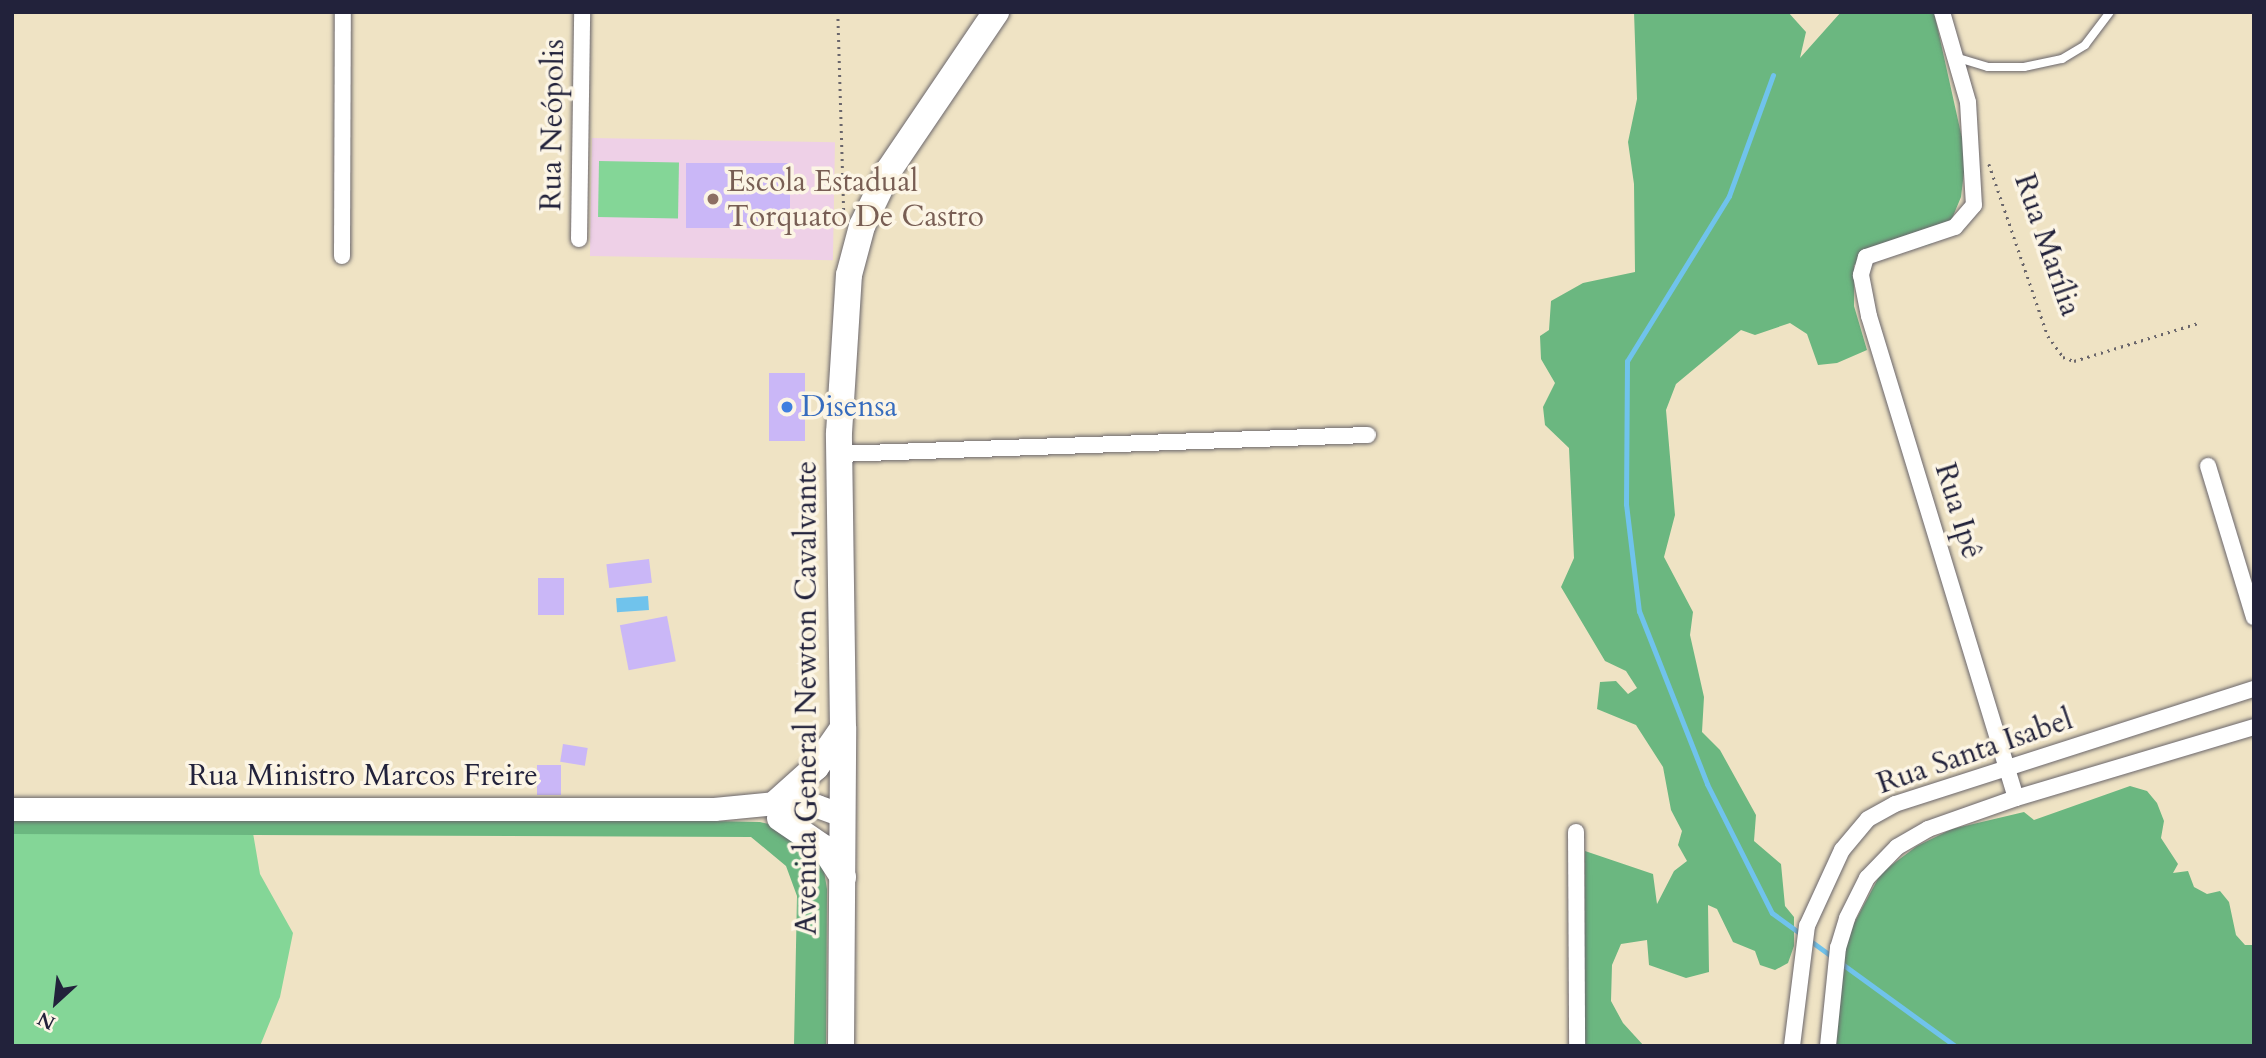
<!DOCTYPE html>
<html>
<head>
<meta charset="utf-8">
<style>
  body { margin:0 }
  #map { position:relative; width:2266px; height:1058px; overflow:hidden; background:#efe3c4; font-family:Cardo,serif }
  div>[style] { position:absolute }
  .built>* { inset:0; background:#eed0e7; transform-origin:0 0 }
  .green>* { inset:0; background:#84d697; transform-origin:0 0 }
  .forest>* { inset:0; background:#6bb780 }
  .water>* { inset:0; background:#70c3ec; transform-origin:0 0 }
  .stream>* { height:5px; margin:-2.5px; padding:0 2.5px; transform-origin:2.5px; border-radius:2.5px; background:#70c3ec }
  .building>* { inset:0; background:#cab7f7; transform-origin:0 0 }
  .path>* { height:2.5px; margin-top:-1.25px; transform-origin:0; background:repeating-linear-gradient(90deg,#6a666b 0 2px,transparent 0 7px) }
  .roads { filter:drop-shadow(0 0 2px #6a666b) drop-shadow(0 0 2px #6a666b) }
  .lane>* { height:8px; margin:-4px; padding:0 4px; transform-origin:4px; border-radius:4px; background:#fff }
  .street>* { height:16px; margin:-8px; padding:0 8px; transform-origin:8px; border-radius:8px; background:#fff }
  .secondary>* { height:23px; margin:-11.5px; padding:0 11.5px; transform-origin:11.5px; border-radius:11.5px; background:#fff }
  .primary>* { height:26px; margin:-13px; padding:0 13px; transform-origin:13px; border-radius:13px; background:#fff }
  .dots>* { width:19px; height:19px; translate:-50% -50%; box-sizing:border-box; border:4px solid #fcf5e5; border-radius:50% }
  span { translate:-50% -50%; white-space:nowrap; text-align:center; line-height:1.15; -webkit-text-stroke:7px #fcf5e5; paint-order:stroke }
  .street-label { font-size:30px; color:#22223b }
  .education-label { font-size:30px; color:#785e54 }
  .left { translate:0 -50%; text-align:left }
  .shop-label { font-size:30px; color:#366cbe }
  .frame { position:absolute; inset:0; border:14px solid #22223b; pointer-events:none }
  .north { position:absolute; left:21px; top:967px; width:70px; height:70px; -webkit-text-stroke:5px #fcf5e5; paint-order:stroke; rotate:207deg; font-size:19px; font-weight:700; line-height:28px; text-align:center; color:#22223b }
  .north::after { content:''; display:block; margin:auto; width:24px; height:32px; background:#22223b; clip-path:polygon(50% 0,100% 100%,50% 72%,0 100%) }
</style>
</head>
<body>
<div id="map">
  <div class="built">
    <div style="left:592px;top:138px;width:243px;height:118px;rotate:1deg"></div>
  </div>
  <div class="green">
    <div style="left:599px;top:161px;width:80px;height:56px;rotate:1deg"></div>
    <div style="clip-path:polygon(253px 833px,260px 874px,293px 933px,280px 997px,260px 1046px,12px 1046px,12px 834px)"></div>
  </div>
  <div class="forest">
    <div style="clip-path:polygon(1634px 12px,1788px 12px,1806px 32px,1800px 58px,1841px 12px,1934px 12px,1966px 156px,1961px 197px,1951px 221px,1931px 244px,1854px 265px,1854px 306px,1867px 350px,1837px 363px,1818px 365px,1807px 334px,1790px 323px,1755px 335px,1741px 330px,1676px 384px,1666px 410px,1675px 515px,1664px 557px,1693px 612px,1690px 635px,1704px 697px,1702px 732px,1720px 750px,1756px 815px,1754px 841px,1781px 864px,1785px 906px,1794px 917px,1794px 946px,1788px 963px,1775px 970px,1760px 965px,1755px 951px,1733px 942px,1717px 909px,1708px 905px,1709px 972px,1686px 978px,1649px 965px,1647px 940px,1621px 944px,1612px 965px,1611px 1001px,1623px 1023px,1644px 1046px,1584px 1046px,1585px 851px,1653px 874px,1657px 904px,1674px 871px,1687px 861px,1678px 845px,1682px 831px,1671px 810px,1663px 767px,1636px 725px,1597px 709px,1600px 682px,1616px 681px,1628px 694px,1637px 688px,1626px 671px,1605px 661px,1561px 587px,1574px 558px,1569px 448px,1545px 425px,1543px 407px,1555px 383px,1541px 359px,1540px 336px,1549px 330px,1551px 301px,1583px 283px,1635px 272px,1634px 184px,1628px 142px,1637px 99px)"></div>
    <div style="clip-path:polygon(2130px 786px,2147px 791px,2157px 803px,2164px 821px,2161px 838px,2178px 864px,2173px 873px,2188px 871px,2194px 887px,2207px 894px,2220px 891px,2229px 902px,2236px 935px,2245px 945px,2254px 945px,2254px 1046px,1833px 1046px,1840px 970px,1851px 929px,1881px 873px,1917px 846px,1952px 829px,2024px 812px,2034px 820px)"></div>
    <div style="clip-path:polygon(611px 819px,760px 822px,778px 826px,810px 847px,824px 871px,827px 889px,826px 1046px,794px 1046px,797px 896px,786px 866px,751px 837px,12px 834px,12px 820px)"></div>
  </div>
  <div class="water">
    <div style="left:648px;top:596px;width:14px;height:32px;rotate:86deg"></div>
  </div>
  <div class="stream">
    <div style="left:1773px;top:75px;width:129px;rotate:110deg"></div>
    <div style="left:1729px;top:196px;width:194px;rotate:121.7deg"></div>
    <div style="left:1627px;top:361px;width:143px;rotate:90.4deg"></div>
    <div style="left:1626px;top:504px;width:108px;rotate:83.1deg"></div>
    <div style="left:1639px;top:611px;width:186px;rotate:68.5deg"></div>
    <div style="left:1707px;top:784px;width:144px;rotate:63.3deg"></div>
    <div style="left:1772px;top:913px;width:226px;rotate:36deg"></div>
  </div>
  <div class="building">
    <div style="left:686px;top:163px;width:104px;height:65px"></div>
    <div style="left:769px;top:373px;width:36px;height:68px"></div>
    <div style="left:649px;top:559px;width:24px;height:43px;rotate:83deg"></div>
    <div style="left:538px;top:578px;width:26px;height:37px"></div>
    <div style="left:667px;top:616px;width:46px;height:48px;rotate:79deg"></div>
    <div style="left:563px;top:744px;width:25px;height:18px;rotate:9deg"></div>
    <div style="left:537px;top:765px;width:24px;height:30px"></div>
  </div>
  <div class="path">
    <div style="left:838px;top:12px;width:200px;rotate:88.3deg"></div>
    <div style="left:1989px;top:164px;width:182px;rotate:71.1deg"></div>
    <div style="left:2048px;top:336px;width:26px;rotate:54deg"></div>
    <div style="left:2063px;top:357px;width:12px;rotate:20deg"></div>
    <div style="left:2074px;top:361px;width:130px;rotate:-17deg"></div>
  </div>
  <div class="roads">
    <div class="lane">
      <div style="left:1955px;top:57px;width:34px;rotate:17deg"></div>
      <div style="left:1988px;top:67px;width:36px"></div>
      <div style="left:2024px;top:67px;width:39px;rotate:-12deg"></div>
      <div style="left:2062px;top:59px;width:27px;rotate:-31deg"></div>
      <div style="left:2085px;top:45px;width:41px;rotate:-52.9deg"></div>
    </div>
    <div class="street">
      <div style="left:1942px;top:12px;width:94px;rotate:73.9deg"></div>
      <div style="left:1968px;top:102px;width:103px;rotate:86.7deg"></div>
      <div style="left:1974px;top:205px;width:29px;rotate:131deg"></div>
      <div style="left:1955px;top:227px;width:94px;rotate:161.4deg"></div>
      <div style="left:1866px;top:257px;width:19px;rotate:106deg"></div>
      <div style="left:1861px;top:275px;width:42px;rotate:79deg"></div>
      <div style="left:1869px;top:316px;width:504px;rotate:73.04deg"></div>
      <div style="left:579px;top:239px;width:227px;rotate:-89.2deg"></div>
      <div style="left:342px;top:256px;width:244px;rotate:-89.8deg"></div>
      <div style="left:839px;top:454px;width:529px;rotate:-2.06deg"></div>
      <div style="left:2208px;top:466px;width:158px;rotate:73.1deg"></div>
      <div style="left:1576px;top:832px;width:214px;rotate:89.7deg"></div>
      <div style="left:1792px;top:1046px;width:121px;rotate:-82.9deg"></div>
      <div style="left:1807px;top:926px;width:84px;rotate:-65.3deg"></div>
      <div style="left:1842px;top:850px;width:40px;rotate:-50deg"></div>
      <div style="left:1868px;top:819px;width:31px;rotate:-29deg"></div>
      <div style="left:1895px;top:804px;width:377px;rotate:-17.8deg"></div>
      <div style="left:1828px;top:1046px;width:99px;rotate:-84.2deg"></div>
      <div style="left:1838px;top:948px;width:31px;rotate:-73deg"></div>
      <div style="left:1847px;top:918px;width:45px;rotate:-63.4deg"></div>
      <div style="left:1867px;top:878px;width:43px;rotate:-45.9deg"></div>
      <div style="left:1897px;top:847px;width:36px;rotate:-30deg"></div>
      <div style="left:1928px;top:829px;width:93px;rotate:-19.4deg"></div>
      <div style="left:2016px;top:798px;width:248px;rotate:-16.6deg"></div>
    </div>
    <div class="secondary">
      <div style="left:12px;top:809px;width:702px"></div>
      <div style="left:714px;top:809px;width:62px;rotate:-5.5deg"></div>
      <div style="left:776px;top:803px;width:41px;rotate:4.2deg"></div>
      <div style="left:817px;top:806px;width:27px;rotate:20deg"></div>
    </div>
    <div class="primary">
      <div style="left:776px;top:803px;width:54px;rotate:-42deg"></div>
      <div style="left:816px;top:767px;width:47px;rotate:-55.3deg"></div>
      <div style="left:780px;top:818px;width:53px;rotate:34.3deg"></div>
      <div style="left:824px;top:848px;width:35px;rotate:57deg"></div>
      <div style="left:841px;top:1046px;width:318px;rotate:-89.6deg"></div>
      <div style="left:843px;top:728px;width:295px;rotate:-90.8deg"></div>
      <div style="left:839px;top:433px;width:158px;rotate:-86.4deg"></div>
      <div style="left:849px;top:275px;width:51px;rotate:-75.1deg"></div>
      <div style="left:862px;top:226px;width:62px;rotate:-64.3deg"></div>
      <div style="left:889px;top:170px;width:191px;rotate:-55.9deg"></div>
    </div>
  </div>
  <div class="dots">
    <div style="left:713px;top:199px;background:#8d6e63"></div>
    <div style="left:787px;top:407px;background:#3f7fe0"></div>
  </div>
  <div class="street-label">
    <span style="left:553px;top:125px;rotate:-89deg">Rua Neópolis</span>
    <span style="left:2047px;top:245px;rotate:71deg">Rua Marília</span>
    <span style="left:1958px;top:511px;rotate:73deg">Rua Ipê</span>
    <span style="left:807px;top:698px;rotate:-90deg">Avenida General Newton Cavalvante</span>
    <span style="left:1975px;top:752px;rotate:-19deg">Rua Santa Isabel</span>
    <span style="left:363px;top:776px">Rua Ministro Marcos Freire</span>
  </div>
  <div class="education-label">
    <span class="left" style="left:727px;top:199px">Escola Estadual<br>Torquato De Castro</span>
  </div>
  <div class="shop-label">
    <span class="left" style="left:801px;top:407px">Disensa</span>
  </div>
  <div class="frame"></div>
  <div class="north">N</div>
</div>
</body>
</html>
